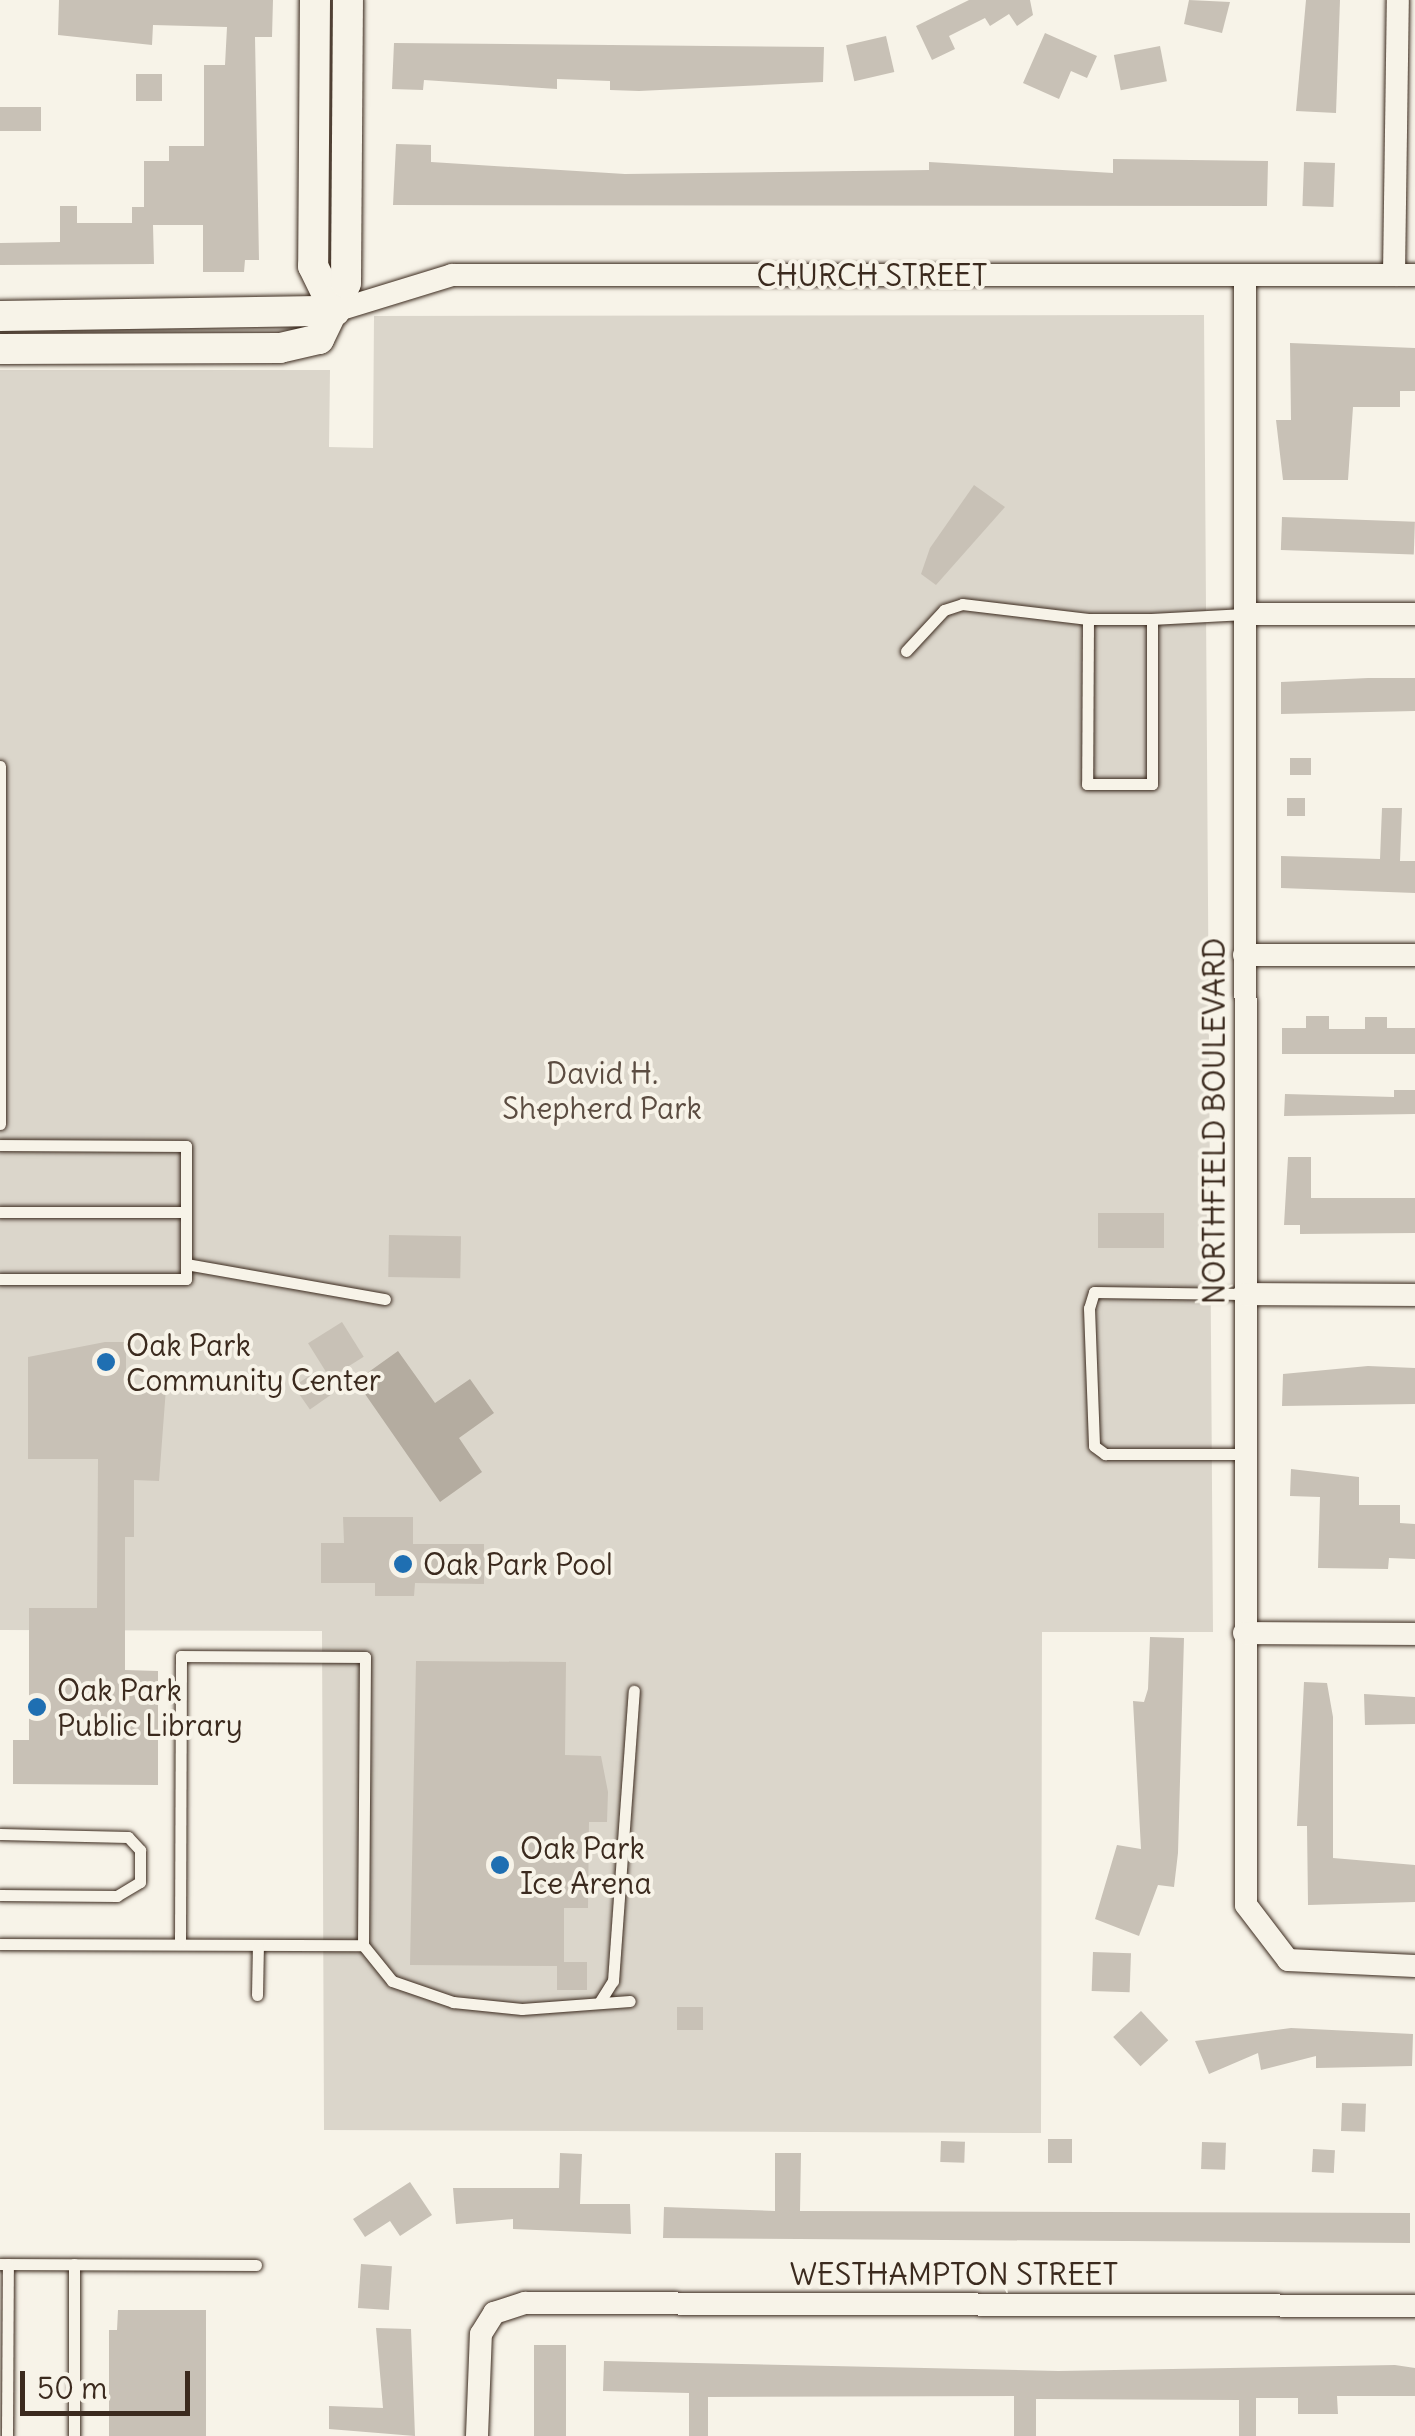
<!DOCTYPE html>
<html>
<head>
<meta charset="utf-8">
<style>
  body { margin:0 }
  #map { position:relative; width:1415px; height:2436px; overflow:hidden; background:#f7f3e8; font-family:Delius,sans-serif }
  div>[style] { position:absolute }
  .green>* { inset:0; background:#dbd6cb }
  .water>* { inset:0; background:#b4aca0 }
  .building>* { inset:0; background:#c8c1b6; transform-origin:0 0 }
  .roads { filter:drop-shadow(0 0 2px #3b2a1e) drop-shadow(0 0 2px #3b2a1e) }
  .service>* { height:11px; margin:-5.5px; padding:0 5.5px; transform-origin:5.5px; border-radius:5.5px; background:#f7f3e8 }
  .minor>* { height:22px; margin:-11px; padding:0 11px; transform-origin:11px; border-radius:11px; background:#f7f3e8 }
  .tertiary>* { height:30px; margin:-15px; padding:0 15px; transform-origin:15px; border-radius:15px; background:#f7f3e8 }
  .dots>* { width:28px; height:28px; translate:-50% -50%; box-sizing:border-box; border:5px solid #f7f3e8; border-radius:50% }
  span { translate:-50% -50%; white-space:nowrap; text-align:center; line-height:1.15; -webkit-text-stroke:8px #f7f3e8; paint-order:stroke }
  .street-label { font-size:30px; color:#3b2a1e }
  .park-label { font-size:30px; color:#5b4c41 }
  .poi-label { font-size:30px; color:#3b2a1e }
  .left { translate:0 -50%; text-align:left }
  .scale { position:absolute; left:20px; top:2371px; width:170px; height:45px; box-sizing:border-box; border:5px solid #3b2a1e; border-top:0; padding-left:12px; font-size:30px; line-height:35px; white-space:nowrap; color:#3b2a1e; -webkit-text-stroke:8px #f7f3e8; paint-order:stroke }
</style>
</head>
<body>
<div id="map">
  <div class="green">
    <div style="clip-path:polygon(1204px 315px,1213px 1632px,1042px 1632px,1041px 2133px,324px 2130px,322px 1631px,0 1630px,0 370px,330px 370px,329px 447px,373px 448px,374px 316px)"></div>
  </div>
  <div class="water">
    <div style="clip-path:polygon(398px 1351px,435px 1403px,470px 1379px,494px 1413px,459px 1438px,482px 1472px,440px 1502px,356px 1381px)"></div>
  </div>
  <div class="building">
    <div style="clip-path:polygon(59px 0,273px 0,272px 37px,255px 37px,259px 260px,245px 260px,244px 272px,203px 272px,203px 225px,153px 225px,154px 264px,0 265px,0 243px,60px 242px,60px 206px,77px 206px,77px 223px,132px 223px,132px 207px,144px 207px,144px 161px,169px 161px,169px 146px,204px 146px,204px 65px,225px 65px,227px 27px,153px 25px,152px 45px,58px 35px)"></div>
    <div style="clip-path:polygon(969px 0,1030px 0,1033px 15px,1017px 26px,1009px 14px,990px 26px,985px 18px,949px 36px,955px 49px,932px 60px,916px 26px)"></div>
    <div style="clip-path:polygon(1189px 0,1230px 2px,1222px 33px,1184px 24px)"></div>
    <div style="clip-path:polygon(1306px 0,1340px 0,1336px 113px,1296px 111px)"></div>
    <div style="clip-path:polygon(1045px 33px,1097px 56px,1087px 78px,1071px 71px,1059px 99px,1023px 83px)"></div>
    <div style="left:886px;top:36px;width:37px;height:41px;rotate:77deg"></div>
    <div style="clip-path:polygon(394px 43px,824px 47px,823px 82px,639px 91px,610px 90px,610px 81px,557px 79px,557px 89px,424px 80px,423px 90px,392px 89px)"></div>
    <div style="left:1160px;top:46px;width:36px;height:47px;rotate:79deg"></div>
    <div style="left:136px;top:74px;width:26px;height:27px"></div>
    <div style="left:0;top:107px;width:41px;height:24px"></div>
    <div style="clip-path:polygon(396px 144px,431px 145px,431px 162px,625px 174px,929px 170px,929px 162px,1113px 173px,1113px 159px,1268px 161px,1267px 206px,393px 205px)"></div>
    <div style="left:1304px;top:162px;width:31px;height:44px;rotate:2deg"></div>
    <div style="clip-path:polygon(1290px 343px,1415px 348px,1415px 391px,1400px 391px,1400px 407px,1353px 407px,1348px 480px,1283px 480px,1276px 420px,1291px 420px)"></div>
    <div style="clip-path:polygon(974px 485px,1005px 507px,936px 585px,921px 574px,930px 548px)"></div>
    <div style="left:1282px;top:517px;width:133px;height:33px;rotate:2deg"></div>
    <div style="clip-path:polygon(1368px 678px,1415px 678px,1415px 711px,1281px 714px,1281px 682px)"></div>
    <div style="left:1290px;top:758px;width:21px;height:17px"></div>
    <div style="left:1287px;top:798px;width:18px;height:18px"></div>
    <div style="clip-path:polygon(1382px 808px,1402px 808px,1400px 861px,1415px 861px,1415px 893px,1281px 888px,1281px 856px,1380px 859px)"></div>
    <div style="clip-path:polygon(1306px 1016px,1329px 1016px,1329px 1029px,1365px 1029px,1365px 1017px,1387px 1017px,1387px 1028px,1415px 1028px,1415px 1054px,1282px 1054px,1282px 1028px,1306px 1028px)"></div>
    <div style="clip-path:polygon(1394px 1090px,1415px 1090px,1415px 1114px,1284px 1116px,1285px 1094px,1394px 1097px)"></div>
    <div style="clip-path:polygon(1288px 1157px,1311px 1157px,1311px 1198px,1415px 1198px,1415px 1233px,1300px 1234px,1300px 1225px,1284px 1225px)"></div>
    <div style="left:1164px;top:1213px;width:35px;height:66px;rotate:90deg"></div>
    <div style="left:389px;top:1235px;width:72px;height:42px;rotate:1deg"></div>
    <div style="left:342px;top:1322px;width:41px;height:40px;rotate:58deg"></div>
    <div style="clip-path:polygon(105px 1342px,126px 1342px,126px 1387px,166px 1388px,159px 1481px,134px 1480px,134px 1537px,125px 1537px,125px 1670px,158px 1671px,158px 1785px,13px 1784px,13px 1740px,29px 1740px,29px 1608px,97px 1608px,98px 1459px,28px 1459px,28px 1357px)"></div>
    <div style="clip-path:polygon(1368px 1366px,1415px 1368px,1415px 1404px,1282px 1406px,1283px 1374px)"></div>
    <div style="left:316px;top:1371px;width:28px;height:27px;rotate:55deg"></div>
    <div style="clip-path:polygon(1291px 1469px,1359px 1477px,1359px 1505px,1400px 1505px,1400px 1523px,1415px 1524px,1415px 1559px,1389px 1558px,1388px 1569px,1318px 1568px,1320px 1497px,1290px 1496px)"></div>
    <div style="clip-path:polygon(343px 1517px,413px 1517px,413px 1544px,484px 1544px,484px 1584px,415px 1583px,414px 1596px,375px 1596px,375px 1583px,321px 1583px,321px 1543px,344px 1543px)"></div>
    <div style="clip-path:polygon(1150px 1637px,1184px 1638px,1178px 1853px,1174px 1887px,1158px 1885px,1139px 1936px,1095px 1919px,1117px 1845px,1141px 1849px,1133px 1701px,1144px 1702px,1148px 1689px)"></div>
    <div style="clip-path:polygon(416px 1661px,566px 1662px,565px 1755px,601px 1756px,608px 1792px,607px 1822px,589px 1822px,588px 1908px,564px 1908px,564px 1962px,587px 1962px,587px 1990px,557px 1990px,557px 1966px,410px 1965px)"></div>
    <div style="clip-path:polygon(1304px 1682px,1327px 1683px,1333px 1717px,1333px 1858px,1415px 1865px,1415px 1902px,1308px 1905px,1307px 1826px,1297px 1826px)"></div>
    <div style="clip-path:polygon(1364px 1694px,1415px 1697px,1415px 1724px,1365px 1725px)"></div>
    <div style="left:1093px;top:1952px;width:38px;height:39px;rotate:2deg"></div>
    <div style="left:677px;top:2007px;width:26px;height:23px"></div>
    <div style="left:1141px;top:2011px;width:40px;height:38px;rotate:47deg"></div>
    <div style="clip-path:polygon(1291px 2028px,1413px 2034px,1412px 2066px,1316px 2068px,1316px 2056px,1261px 2070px,1258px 2053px,1209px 2074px,1195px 2041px)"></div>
    <div style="left:1342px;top:2103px;width:24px;height:28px;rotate:2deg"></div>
    <div style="left:1048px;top:2139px;width:24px;height:24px"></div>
    <div style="left:941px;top:2141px;width:24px;height:21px;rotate:2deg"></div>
    <div style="left:1202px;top:2142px;width:24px;height:27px;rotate:2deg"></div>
    <div style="left:1313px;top:2149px;width:22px;height:23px;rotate:3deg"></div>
    <div style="clip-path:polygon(560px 2153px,582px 2154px,580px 2204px,630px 2204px,631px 2234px,513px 2229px,513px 2219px,456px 2224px,453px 2188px,559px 2188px)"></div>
    <div style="clip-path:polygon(775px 2153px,801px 2153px,800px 2211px,1410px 2213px,1410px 2243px,663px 2238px,664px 2207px,775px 2211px)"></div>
    <div style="clip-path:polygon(410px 2182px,432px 2215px,400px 2236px,390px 2221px,365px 2237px,353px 2219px)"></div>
    <div style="left:361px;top:2264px;width:31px;height:44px;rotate:4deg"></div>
    <div style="clip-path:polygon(118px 2310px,206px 2310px,206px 2436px,109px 2436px,109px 2330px,117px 2330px)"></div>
    <div style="clip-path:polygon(376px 2328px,411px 2329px,415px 2436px,329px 2429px,329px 2406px,383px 2408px)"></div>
    <div style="left:534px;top:2345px;width:32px;height:91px"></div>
    <div style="clip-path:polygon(604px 2361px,1058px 2371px,1395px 2365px,1415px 2368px,1415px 2396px,1337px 2396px,1338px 2414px,1298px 2414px,1298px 2398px,1256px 2398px,1256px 2436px,1239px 2436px,1239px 2400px,1036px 2399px,1036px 2436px,1014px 2436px,1014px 2396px,708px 2397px,708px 2436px,689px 2436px,689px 2393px,603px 2391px)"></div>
  </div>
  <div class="roads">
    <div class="service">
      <div style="left:1152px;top:619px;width:64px;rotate:180deg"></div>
      <div style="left:1088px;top:619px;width:165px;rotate:90.3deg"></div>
      <div style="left:1087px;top:784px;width:65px"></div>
      <div style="left:1152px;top:784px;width:165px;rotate:-90deg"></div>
      <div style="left:1152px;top:619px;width:92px;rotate:-3.1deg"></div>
      <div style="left:906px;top:651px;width:56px;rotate:-47.2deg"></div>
      <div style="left:944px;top:610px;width:19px;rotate:-18deg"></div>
      <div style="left:962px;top:604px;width:127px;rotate:6.8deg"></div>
      <div style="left:0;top:766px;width:358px;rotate:90deg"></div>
      <div style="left:0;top:1145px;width:186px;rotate:0.3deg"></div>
      <div style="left:186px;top:1146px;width:133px;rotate:90deg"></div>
      <div style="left:186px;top:1279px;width:186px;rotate:180deg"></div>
      <div style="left:0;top:1212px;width:186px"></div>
      <div style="left:186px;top:1264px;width:202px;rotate:10deg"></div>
      <div style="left:1244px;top:1294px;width:150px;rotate:-179.2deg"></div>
      <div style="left:1094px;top:1292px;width:17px;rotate:107deg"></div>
      <div style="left:1089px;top:1308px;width:138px;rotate:87.9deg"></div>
      <div style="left:1094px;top:1446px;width:14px;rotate:36deg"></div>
      <div style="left:1105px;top:1454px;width:140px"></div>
      <div style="left:0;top:1834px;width:128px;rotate:1.3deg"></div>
      <div style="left:128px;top:1837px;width:18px;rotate:47deg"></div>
      <div style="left:140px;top:1850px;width:32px;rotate:90deg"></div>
      <div style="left:140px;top:1882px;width:27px;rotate:149deg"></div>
      <div style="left:117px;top:1896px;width:117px;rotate:-179.5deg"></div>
      <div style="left:0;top:1944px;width:363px;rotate:0.2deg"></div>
      <div style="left:363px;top:1945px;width:288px;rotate:-89.6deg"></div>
      <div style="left:365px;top:1657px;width:184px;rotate:-179.7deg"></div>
      <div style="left:181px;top:1656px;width:288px;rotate:90.2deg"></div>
      <div style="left:363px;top:1945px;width:46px;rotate:51.1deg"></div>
      <div style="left:392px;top:1981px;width:65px;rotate:19deg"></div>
      <div style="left:453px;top:2002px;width:69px;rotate:5.8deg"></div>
      <div style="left:522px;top:2009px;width:108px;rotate:-4.2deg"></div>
      <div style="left:257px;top:1995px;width:50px;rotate:-88.9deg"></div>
      <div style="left:599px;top:2003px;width:26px;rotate:-58deg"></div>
      <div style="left:613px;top:1981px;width:291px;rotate:-85.9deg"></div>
      <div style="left:0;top:2264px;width:256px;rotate:0.2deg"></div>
      <div style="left:7px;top:2436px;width:172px;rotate:-89.7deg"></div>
      <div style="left:74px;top:2436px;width:172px;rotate:-90deg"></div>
    </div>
    <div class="minor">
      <div style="left:1245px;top:275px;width:1630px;rotate:89.96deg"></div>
      <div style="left:1246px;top:1905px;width:69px;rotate:52.6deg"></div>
      <div style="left:1288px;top:1960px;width:127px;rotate:2.7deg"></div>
      <div style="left:1394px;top:275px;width:275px;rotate:-89.2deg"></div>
      <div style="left:335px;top:311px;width:122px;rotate:-17.1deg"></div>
      <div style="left:452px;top:275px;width:963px"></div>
      <div style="left:1244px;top:614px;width:171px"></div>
      <div style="left:1244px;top:955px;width:171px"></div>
      <div style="left:1244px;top:1294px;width:171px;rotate:0.3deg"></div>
      <div style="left:1244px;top:1633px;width:171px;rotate:0.3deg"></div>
      <div style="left:477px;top:2436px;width:102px;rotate:-87.8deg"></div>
      <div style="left:481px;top:2334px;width:25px;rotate:-58deg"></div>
      <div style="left:494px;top:2313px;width:33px;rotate:-18deg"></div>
      <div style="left:525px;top:2303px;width:890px;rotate:0.19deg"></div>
    </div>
    <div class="tertiary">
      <div style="left:315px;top:0;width:266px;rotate:90.4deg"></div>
      <div style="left:313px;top:266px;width:50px;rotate:63.9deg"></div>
      <div style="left:0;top:316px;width:335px;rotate:-0.9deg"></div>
      <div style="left:0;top:349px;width:280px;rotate:-0.2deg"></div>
      <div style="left:280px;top:348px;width:40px;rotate:-13deg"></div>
      <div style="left:319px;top:339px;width:62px;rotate:-64.3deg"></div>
      <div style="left:346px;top:283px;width:283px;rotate:-89.6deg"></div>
    </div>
  </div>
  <div class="dots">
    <div style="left:106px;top:1362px;background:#1f6fb2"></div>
    <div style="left:403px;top:1564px;background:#1f6fb2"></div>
    <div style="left:37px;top:1707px;background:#1f6fb2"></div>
    <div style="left:500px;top:1865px;background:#1f6fb2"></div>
  </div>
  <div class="street-label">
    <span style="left:872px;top:275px">CHURCH STREET</span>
    <span style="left:1214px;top:1121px;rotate:-90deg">NORTHFIELD BOULEVARD</span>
    <span style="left:954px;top:2274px">WESTHAMPTON STREET</span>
  </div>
  <div class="park-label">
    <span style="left:602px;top:1090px">David H.<br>Shepherd Park</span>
  </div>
  <div class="poi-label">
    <span class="left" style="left:126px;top:1362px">Oak Park<br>Community Center</span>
    <span class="left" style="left:423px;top:1564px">Oak Park Pool</span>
    <span class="left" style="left:57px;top:1707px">Oak Park<br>Public Library</span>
    <span class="left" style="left:520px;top:1865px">Oak Park<br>Ice Arena</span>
  </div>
  <div class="scale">50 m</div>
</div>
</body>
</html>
